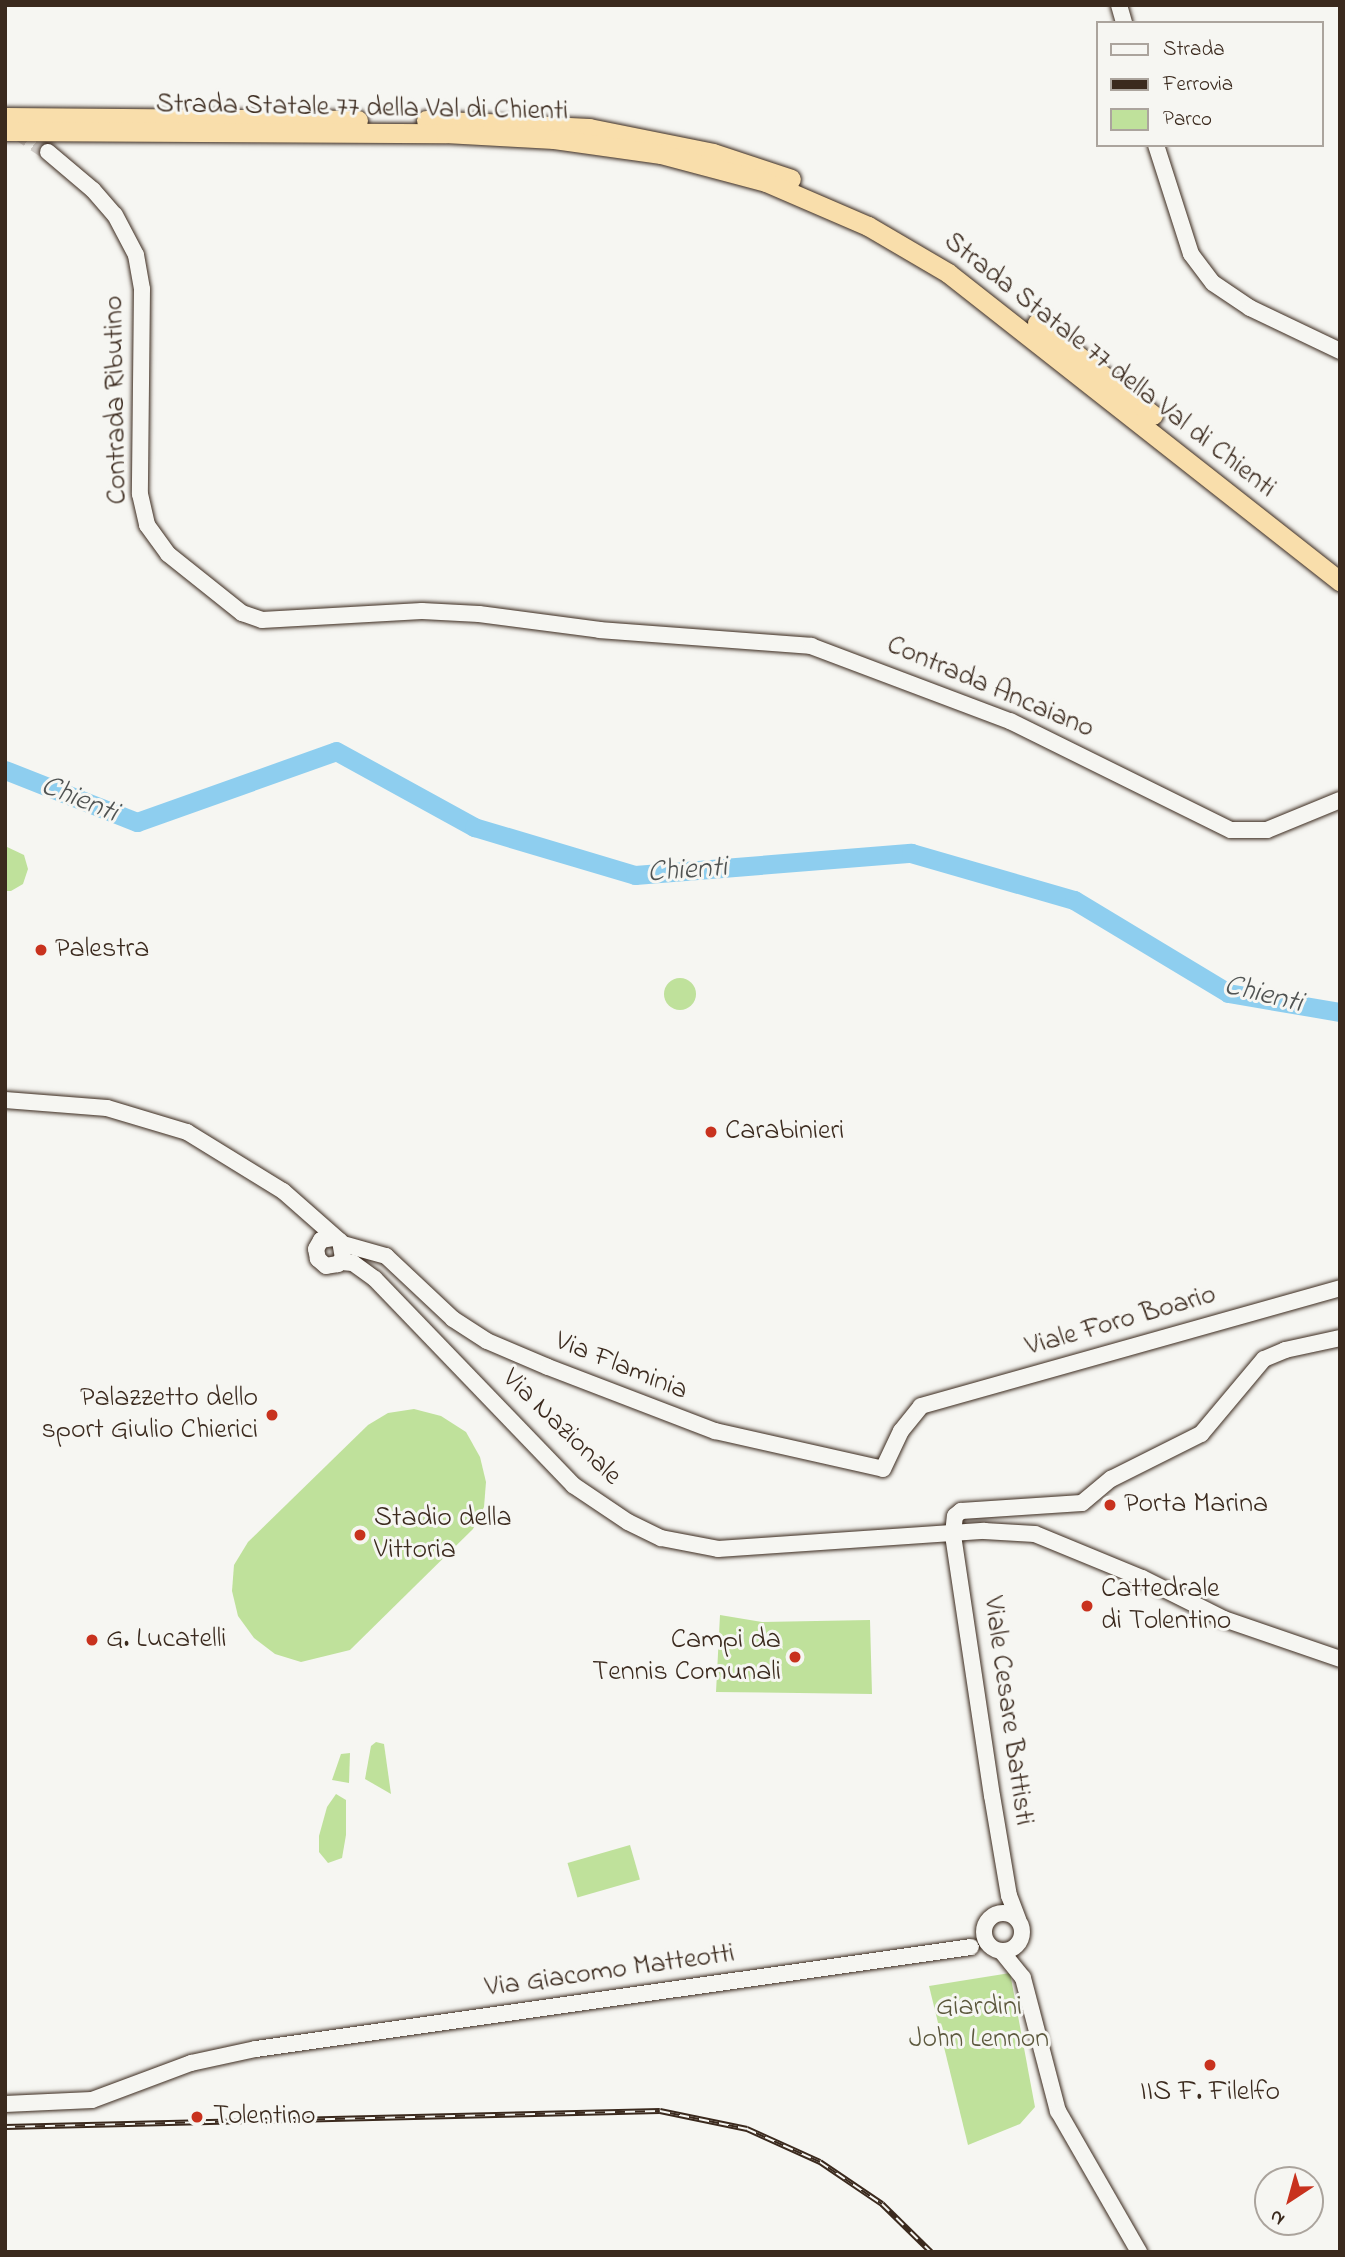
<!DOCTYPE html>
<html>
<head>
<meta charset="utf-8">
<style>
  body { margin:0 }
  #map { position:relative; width:1345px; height:2257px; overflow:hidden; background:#f6f6f2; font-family:"Indie Flower",sans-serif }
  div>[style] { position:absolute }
  .green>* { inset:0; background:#bfe19b; transform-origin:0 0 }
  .round { border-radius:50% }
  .river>* { height:19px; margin:-9.5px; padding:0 9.5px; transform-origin:9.5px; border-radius:9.5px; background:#8eceef }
  .secondary-tunnel>* { height:16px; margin-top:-8px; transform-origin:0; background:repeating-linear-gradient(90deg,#d1cdc8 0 16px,transparent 0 24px) }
  .roads { filter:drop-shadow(0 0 2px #3b2a1e) drop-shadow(0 0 2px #3b2a1e) }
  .secondary>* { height:16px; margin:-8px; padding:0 8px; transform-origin:8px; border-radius:8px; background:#f6f6f2 }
  .secondary>.ring { margin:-8px; padding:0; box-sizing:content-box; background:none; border:16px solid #f6f6f2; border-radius:50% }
  .highway>* { height:19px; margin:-9.5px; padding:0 9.5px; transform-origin:9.5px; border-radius:9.5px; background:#f9deab }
  .rail>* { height:6px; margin-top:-3px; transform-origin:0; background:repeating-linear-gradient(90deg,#f6f6f2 0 10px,#3b2a1e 0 20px); box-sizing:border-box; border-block:2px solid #3b2a1e }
  .dots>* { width:19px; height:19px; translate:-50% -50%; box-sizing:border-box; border:4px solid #f6f6f2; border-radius:50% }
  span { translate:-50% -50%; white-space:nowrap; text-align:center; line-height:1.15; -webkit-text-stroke:6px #f6f6f2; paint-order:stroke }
  .street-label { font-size:28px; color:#3b2a1e }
  .poi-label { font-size:28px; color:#3b2a1e }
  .left { translate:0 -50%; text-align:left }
  .right { translate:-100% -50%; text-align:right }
  .park-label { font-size:28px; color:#5c583d }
  .water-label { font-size:30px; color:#505352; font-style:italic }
  .frame { position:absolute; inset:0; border:7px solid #3b2a1e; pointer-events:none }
  .legend { position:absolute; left:1096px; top:21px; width:228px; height:126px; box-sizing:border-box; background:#f6f6f2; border:2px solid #aba49d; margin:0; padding:9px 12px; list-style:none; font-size:21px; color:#3b2a1e }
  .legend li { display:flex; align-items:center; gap:14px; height:35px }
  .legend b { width:35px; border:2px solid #aba49d }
  .north { position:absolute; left:1254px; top:2166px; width:70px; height:70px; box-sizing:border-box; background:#f6f6f2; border:2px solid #aba49d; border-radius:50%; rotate:216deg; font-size:19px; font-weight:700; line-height:28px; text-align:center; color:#3b2a1e }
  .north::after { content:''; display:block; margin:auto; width:24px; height:32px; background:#c8321e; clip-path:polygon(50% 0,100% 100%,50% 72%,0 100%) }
</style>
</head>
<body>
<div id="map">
  <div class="green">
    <div style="clip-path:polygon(5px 846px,24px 855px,28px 869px,23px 884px,11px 891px,5px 891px)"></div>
    <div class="round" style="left:664px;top:978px;width:32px;height:32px"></div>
    <div style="clip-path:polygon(414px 1409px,441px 1416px,466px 1432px,480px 1457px,486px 1482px,484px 1507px,473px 1529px,350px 1650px,301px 1662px,275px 1654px,254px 1638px,238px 1616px,232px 1591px,234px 1565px,248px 1542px,368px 1425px,388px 1413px)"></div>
    <div style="clip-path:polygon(720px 1615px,762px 1622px,870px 1620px,872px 1694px,716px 1692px)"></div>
    <div style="clip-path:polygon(376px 1742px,384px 1744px,391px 1794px,365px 1779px,371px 1746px)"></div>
    <div style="clip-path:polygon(350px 1753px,349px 1783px,332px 1780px,341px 1754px)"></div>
    <div style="clip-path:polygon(336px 1794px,346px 1800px,346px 1835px,342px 1858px,328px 1863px,319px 1852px,319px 1836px,327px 1807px)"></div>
    <div style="left:630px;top:1845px;width:36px;height:65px;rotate:74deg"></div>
    <div style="clip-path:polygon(1010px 1973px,1035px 2107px,1020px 2124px,968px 2145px,929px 1986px)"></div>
  </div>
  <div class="river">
    <div style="left:5px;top:770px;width:142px;rotate:21.5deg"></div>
    <div style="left:137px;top:822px;width:211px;rotate:-19.6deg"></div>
    <div style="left:336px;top:751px;width:158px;rotate:28.8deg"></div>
    <div style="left:474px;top:827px;width:168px;rotate:16.6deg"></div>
    <div style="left:635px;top:875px;width:277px;rotate:-4.6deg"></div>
    <div style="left:911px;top:853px;width:170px;rotate:16.1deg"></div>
    <div style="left:1074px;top:900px;width:180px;rotate:31.1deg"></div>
    <div style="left:1228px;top:993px;width:114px;rotate:9.6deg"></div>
  </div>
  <div class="secondary-tunnel">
    <div style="left:15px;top:130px;width:40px;rotate:34deg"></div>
  </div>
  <div class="roads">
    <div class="secondary">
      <div style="left:1119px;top:5px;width:19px;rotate:74deg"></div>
      <div style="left:1156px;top:145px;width:114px;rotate:72.2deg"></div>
      <div style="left:1191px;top:254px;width:36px;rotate:53deg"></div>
      <div style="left:1213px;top:283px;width:45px;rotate:34deg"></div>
      <div style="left:1250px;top:308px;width:100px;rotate:25.5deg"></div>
      <div style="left:48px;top:152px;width:59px;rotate:40.2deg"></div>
      <div style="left:93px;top:190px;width:33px;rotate:49deg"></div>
      <div style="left:115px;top:215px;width:45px;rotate:62.3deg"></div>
      <div style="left:136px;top:255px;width:35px;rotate:80deg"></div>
      <div style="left:142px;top:289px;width:205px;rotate:90.6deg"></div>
      <div style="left:140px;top:494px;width:32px;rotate:77deg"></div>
      <div style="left:147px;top:525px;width:36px;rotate:54deg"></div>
      <div style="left:168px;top:554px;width:95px;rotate:38.6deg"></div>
      <div style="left:242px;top:613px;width:21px;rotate:19deg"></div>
      <div style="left:262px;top:620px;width:160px;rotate:-3.2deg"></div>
      <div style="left:422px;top:611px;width:57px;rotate:3deg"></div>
      <div style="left:479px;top:614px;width:122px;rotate:7.5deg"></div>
      <div style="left:600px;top:630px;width:212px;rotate:4.3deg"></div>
      <div style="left:811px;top:646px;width:213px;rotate:20.7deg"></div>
      <div style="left:1010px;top:721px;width:246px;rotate:26.3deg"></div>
      <div style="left:1231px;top:830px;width:36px"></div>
      <div style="left:1267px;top:830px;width:79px;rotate:-22.3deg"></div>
      <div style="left:5px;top:1100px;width:102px;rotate:4.5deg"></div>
      <div style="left:107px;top:1108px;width:84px;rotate:16.7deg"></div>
      <div style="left:187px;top:1132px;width:113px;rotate:31.6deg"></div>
      <div style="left:283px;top:1191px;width:76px;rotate:41.3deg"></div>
      <div style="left:340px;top:1241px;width:17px;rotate:80deg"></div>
      <div style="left:343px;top:1258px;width:8px;rotate:130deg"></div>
      <div style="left:338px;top:1264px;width:12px;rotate:171deg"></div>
      <div style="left:326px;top:1266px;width:11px;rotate:-139deg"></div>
      <div style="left:318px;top:1259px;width:10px;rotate:-101deg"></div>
      <div style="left:316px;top:1249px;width:10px;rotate:-61deg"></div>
      <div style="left:321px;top:1240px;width:12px;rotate:-9deg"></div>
      <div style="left:343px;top:1244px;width:45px;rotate:15.6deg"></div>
      <div style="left:386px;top:1256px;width:92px;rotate:43.2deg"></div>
      <div style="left:453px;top:1319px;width:40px;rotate:32.9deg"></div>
      <div style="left:487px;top:1341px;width:66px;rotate:23.1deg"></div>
      <div style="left:548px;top:1367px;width:179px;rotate:21deg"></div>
      <div style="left:715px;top:1431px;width:172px;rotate:12.7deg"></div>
      <div style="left:883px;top:1469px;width:42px;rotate:-64.7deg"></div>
      <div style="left:901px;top:1431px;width:32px;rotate:-51deg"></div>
      <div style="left:921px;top:1406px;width:435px;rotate:-15.7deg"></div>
      <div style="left:341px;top:1262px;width:12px;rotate:5deg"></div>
      <div style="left:353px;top:1263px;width:27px;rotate:36deg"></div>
      <div style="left:375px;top:1279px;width:286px;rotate:46.1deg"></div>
      <div style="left:573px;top:1485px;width:66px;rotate:33.9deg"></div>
      <div style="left:628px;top:1522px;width:37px;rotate:26deg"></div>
      <div style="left:661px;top:1538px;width:58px;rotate:10.9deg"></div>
      <div style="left:718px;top:1549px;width:267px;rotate:-3.9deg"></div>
      <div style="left:984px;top:1531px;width:51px;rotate:3.4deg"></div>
      <div style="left:1035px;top:1534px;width:116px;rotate:22.4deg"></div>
      <div style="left:1142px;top:1578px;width:92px;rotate:26.6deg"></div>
      <div style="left:1224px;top:1619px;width:123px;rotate:19deg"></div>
      <div class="ring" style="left:984px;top:1913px;width:22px;height:22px"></div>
      <div style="left:1018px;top:1919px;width:25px;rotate:-111deg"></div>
      <div style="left:1009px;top:1896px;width:101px;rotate:-99.6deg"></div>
      <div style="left:992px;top:1796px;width:265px;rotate:-98.5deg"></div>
      <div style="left:953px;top:1534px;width:18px;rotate:-84deg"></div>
      <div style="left:955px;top:1516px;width:8px;rotate:-40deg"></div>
      <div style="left:961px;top:1511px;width:121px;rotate:-3.8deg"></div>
      <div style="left:1082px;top:1503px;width:38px;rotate:-40deg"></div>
      <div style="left:1111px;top:1479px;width:101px;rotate:-26.6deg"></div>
      <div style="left:1201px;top:1434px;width:98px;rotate:-50deg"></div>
      <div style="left:1264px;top:1359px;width:23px;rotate:-23deg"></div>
      <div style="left:1285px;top:1350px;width:56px;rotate:-12.3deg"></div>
      <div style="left:1002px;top:1952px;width:33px;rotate:51deg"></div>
      <div style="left:1023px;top:1978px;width:138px;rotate:75.3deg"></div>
      <div style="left:1058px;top:2111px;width:163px;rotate:60.1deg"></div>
      <div style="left:5px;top:2104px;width:87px;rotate:-2.6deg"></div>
      <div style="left:92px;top:2100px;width:106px;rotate:-20.5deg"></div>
      <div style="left:191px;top:2063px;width:66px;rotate:-12.2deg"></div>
      <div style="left:256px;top:2049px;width:722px;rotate:-8.12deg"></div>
    </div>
    <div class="highway">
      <div style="left:5px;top:117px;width:353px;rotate:0.5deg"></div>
      <div style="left:426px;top:120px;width:163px;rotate:2.8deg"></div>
      <div style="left:589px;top:128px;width:126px;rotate:11.4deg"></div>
      <div style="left:713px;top:153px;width:82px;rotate:18.4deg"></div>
      <div style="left:5px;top:131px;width:440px;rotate:0.3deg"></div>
      <div style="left:445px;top:133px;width:109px;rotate:3.2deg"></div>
      <div style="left:554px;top:139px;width:108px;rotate:8deg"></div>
      <div style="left:661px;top:154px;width:109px;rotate:14.9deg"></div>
      <div style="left:766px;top:182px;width:111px;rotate:23.3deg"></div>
      <div style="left:868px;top:226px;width:93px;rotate:30.4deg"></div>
      <div style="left:948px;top:273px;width:499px;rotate:38.2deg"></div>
      <div style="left:1037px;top:323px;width:148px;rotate:38.4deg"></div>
    </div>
  </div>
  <div class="rail">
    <div style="left:5px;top:2127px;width:655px;rotate:-1.4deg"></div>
    <div style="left:660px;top:2111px;width:89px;rotate:11.7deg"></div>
    <div style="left:747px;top:2129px;width:80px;rotate:24.3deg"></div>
    <div style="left:820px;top:2162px;width:75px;rotate:34.1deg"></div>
    <div style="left:882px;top:2204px;width:69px;rotate:44.4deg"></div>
  </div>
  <div class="dots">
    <div style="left:41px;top:950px;background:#c8321e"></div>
    <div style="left:711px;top:1132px;background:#c8321e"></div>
    <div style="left:272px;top:1415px;background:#c8321e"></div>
    <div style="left:1110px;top:1505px;background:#c8321e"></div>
    <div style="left:360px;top:1535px;background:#c8321e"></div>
    <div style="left:1087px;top:1606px;background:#c8321e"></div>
    <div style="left:92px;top:1640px;background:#c8321e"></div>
    <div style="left:795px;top:1657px;background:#c8321e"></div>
    <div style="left:1210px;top:2065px;background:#c8321e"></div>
    <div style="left:197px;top:2117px;background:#c8321e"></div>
  </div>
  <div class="street-label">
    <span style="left:362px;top:109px;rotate:1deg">Strada Statale 77 della Val di Chienti</span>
    <span style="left:1109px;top:366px;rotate:38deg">Strada Statale 77 della Val di Chienti</span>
    <span style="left:117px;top:400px;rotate:-91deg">Contrada Ributino</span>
    <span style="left:990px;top:688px;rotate:23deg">Contrada Ancaiano</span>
    <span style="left:1121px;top:1322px;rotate:-16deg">Viale Foro Boario</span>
    <span style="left:621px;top:1367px;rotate:22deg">Via Flaminia</span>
    <span style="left:561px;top:1428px;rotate:44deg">Via Nazionale</span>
    <span style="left:1007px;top:1711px;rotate:82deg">Viale Cesare Battisti</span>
    <span style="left:610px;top:1972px;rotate:-8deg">Via Giacomo Matteotti</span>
  </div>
  <div class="poi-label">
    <span class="left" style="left:55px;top:950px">Palestra</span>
    <span class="left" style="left:725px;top:1132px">Carabinieri</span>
    <span class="right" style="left:258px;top:1415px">Palazzetto dello<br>sport Giulio Chierici</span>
    <span class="left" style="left:1124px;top:1505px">Porta Marina</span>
    <span class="left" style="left:374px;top:1535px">Stadio della<br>Vittoria</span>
    <span class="left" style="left:1101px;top:1606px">Cattedrale<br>di Tolentino</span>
    <span class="left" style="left:106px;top:1640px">G. Lucatelli</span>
    <span class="right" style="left:781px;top:1657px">Campi da<br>Tennis Comunali</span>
    <span style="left:1210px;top:2093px">IIS F. Filelfo</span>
    <span class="left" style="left:213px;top:2117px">Tolentino</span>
  </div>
  <div class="park-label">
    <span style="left:979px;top:2024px">Giardini<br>John Lennon</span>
  </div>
  <div class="water-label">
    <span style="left:79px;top:800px;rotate:22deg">Chienti</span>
    <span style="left:687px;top:871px;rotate:-4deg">Chienti</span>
    <span style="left:1263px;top:995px;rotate:14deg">Chienti</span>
  </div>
  <div class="frame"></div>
  <ul class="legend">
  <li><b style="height:9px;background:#f6f6f2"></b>Strada</li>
  <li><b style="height:9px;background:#3b2a1e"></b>Ferrovia</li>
  <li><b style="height:19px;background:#bfe19b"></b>Parco</li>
  </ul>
  <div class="north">N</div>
</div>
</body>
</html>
